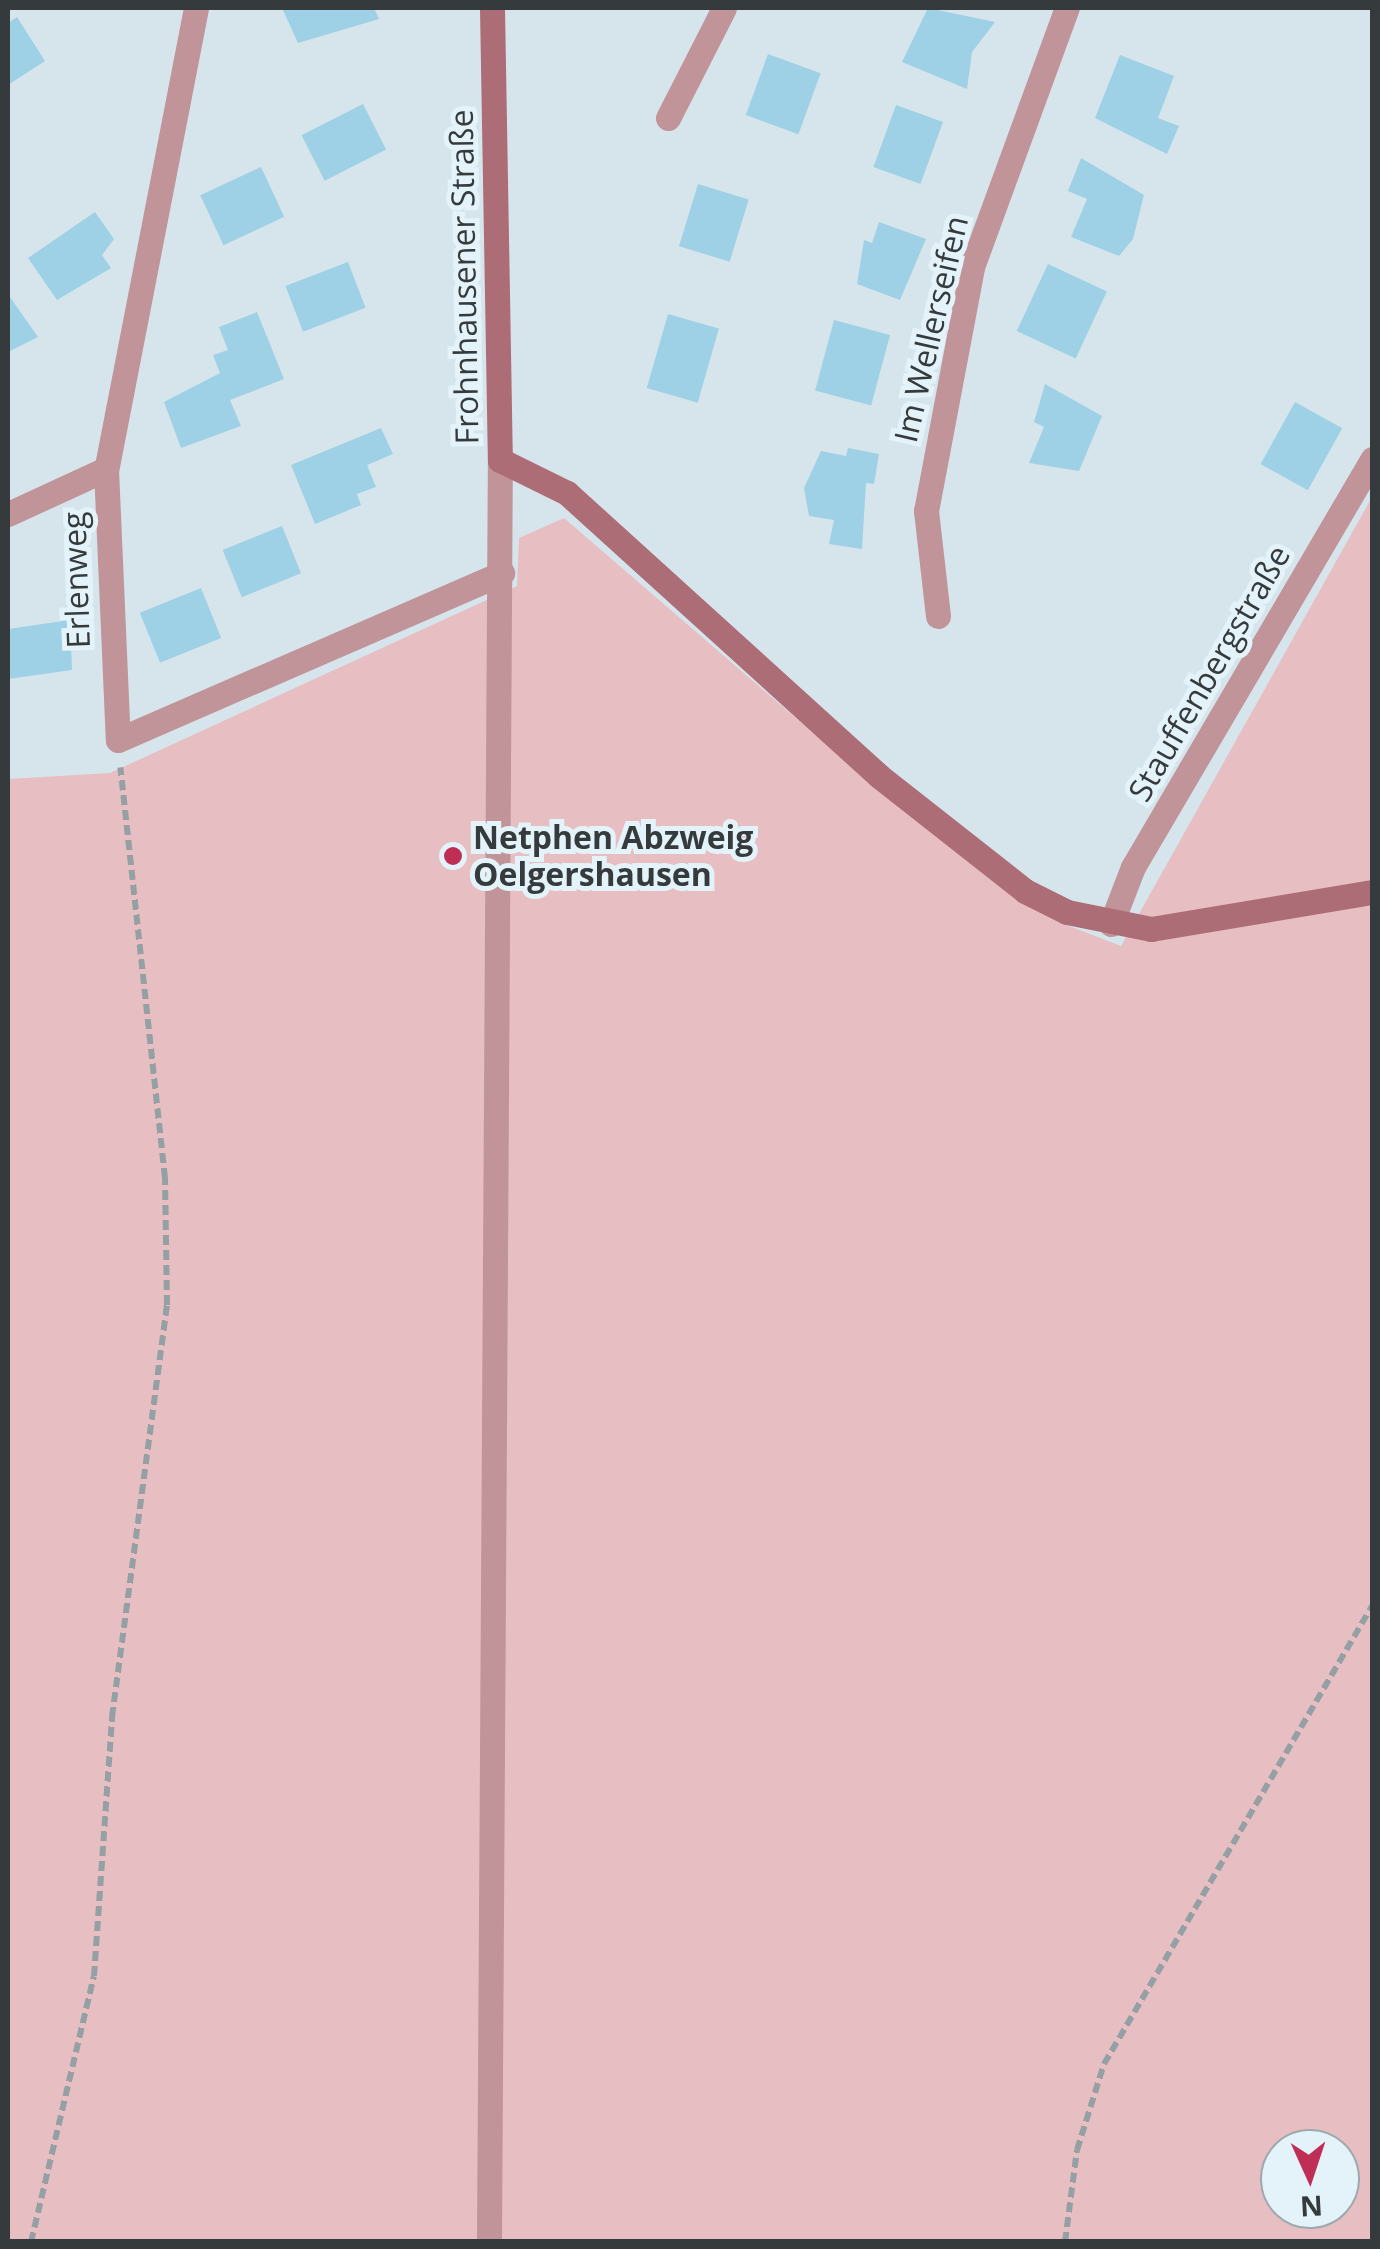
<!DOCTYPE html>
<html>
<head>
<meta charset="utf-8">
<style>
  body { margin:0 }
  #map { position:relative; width:1380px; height:2249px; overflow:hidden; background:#d6e5ec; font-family:"Open Sans",sans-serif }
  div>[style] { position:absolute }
  .green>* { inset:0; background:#e7bfc3 }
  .building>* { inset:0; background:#9ed1e5; transform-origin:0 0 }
  .path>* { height:6px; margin-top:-3px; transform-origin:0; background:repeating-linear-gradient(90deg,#95a0a5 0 10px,transparent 0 15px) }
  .minor>* { height:25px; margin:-12.5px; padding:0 12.5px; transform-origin:12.5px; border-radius:12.5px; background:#c09499 }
  .tertiary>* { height:25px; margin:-12.5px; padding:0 12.5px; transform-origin:12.5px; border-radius:12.5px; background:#c09499 }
  .secondary>* { height:25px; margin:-12.5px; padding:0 12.5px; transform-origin:12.5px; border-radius:12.5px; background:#ac6d76 }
  .dots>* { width:28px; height:28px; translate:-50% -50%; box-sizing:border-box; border:5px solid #e4f3f9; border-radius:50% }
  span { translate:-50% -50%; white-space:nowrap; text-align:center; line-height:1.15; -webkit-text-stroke:10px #e4f3f9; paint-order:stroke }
  .street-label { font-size:32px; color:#353b3d }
  .poi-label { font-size:32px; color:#353b3d; font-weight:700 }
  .left { translate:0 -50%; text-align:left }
  .frame { position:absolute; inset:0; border:10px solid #353b3d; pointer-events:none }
  .north { position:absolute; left:1260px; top:2129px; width:100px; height:100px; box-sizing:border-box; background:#e4f3f9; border:2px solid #9ea9ae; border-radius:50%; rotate:177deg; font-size:28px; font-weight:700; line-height:40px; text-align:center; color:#353b3d }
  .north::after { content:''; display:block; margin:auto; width:35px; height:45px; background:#be2e55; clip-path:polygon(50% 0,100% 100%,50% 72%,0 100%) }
</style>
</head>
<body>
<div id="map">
  <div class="green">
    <div style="clip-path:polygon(evenodd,1372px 497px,1372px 2241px,8px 2242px,8px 779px,110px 773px,517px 586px,519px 538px,564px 518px,883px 793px,1064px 924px,1121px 946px,1372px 497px,1280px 2149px,1340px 2149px,1340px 2209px,1280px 2209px,1280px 2149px)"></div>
  </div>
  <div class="building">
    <div style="clip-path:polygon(282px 8px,374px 8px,379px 19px,298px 43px)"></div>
    <div style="clip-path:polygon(928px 8px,995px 22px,972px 52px,967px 89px,902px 62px)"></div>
    <div style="clip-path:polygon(17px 17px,45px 61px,8px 85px,8px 23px)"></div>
    <div style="left:768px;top:54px;width:56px;height:65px;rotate:20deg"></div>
    <div style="clip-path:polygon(1120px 55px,1174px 76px,1158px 118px,1179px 126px,1167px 154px,1095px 118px)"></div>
    <div style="left:363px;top:104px;width:51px;height:69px;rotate:63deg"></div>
    <div style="left:896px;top:105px;width:50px;height:66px;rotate:20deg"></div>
    <div style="clip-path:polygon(1081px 158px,1144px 195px,1133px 239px,1119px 256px,1071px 237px,1087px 199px,1068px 191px)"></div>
    <div style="left:261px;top:167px;width:55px;height:67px;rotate:65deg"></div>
    <div style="left:698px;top:184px;width:53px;height:65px;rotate:17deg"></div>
    <div style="clip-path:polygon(95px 212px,114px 239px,102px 255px,111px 268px,57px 300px,28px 258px)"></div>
    <div style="clip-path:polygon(879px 222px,926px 239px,900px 300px,857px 284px,864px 240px,872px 243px)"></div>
    <div style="left:348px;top:262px;width:49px;height:67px;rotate:69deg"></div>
    <div style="left:1048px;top:264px;width:65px;height:74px;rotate:25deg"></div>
    <div style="clip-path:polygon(10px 297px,38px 337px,8px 352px,8px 299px)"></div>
    <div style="clip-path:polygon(257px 312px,284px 379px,230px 400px,241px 426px,181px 448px,164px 402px,220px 373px,213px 355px,228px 350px,219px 327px)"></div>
    <div style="left:668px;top:314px;width:53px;height:77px;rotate:16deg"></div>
    <div style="left:834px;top:320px;width:58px;height:73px;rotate:15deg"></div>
    <div style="clip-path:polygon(1045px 384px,1102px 416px,1079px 471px,1029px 463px,1044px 427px,1034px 422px)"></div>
    <div style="left:1295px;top:402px;width:54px;height:71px;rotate:29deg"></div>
    <div style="clip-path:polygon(381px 428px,393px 454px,367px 465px,376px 487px,357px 494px,361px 505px,315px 524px,291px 465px)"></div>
    <div style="clip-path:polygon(848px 448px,879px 454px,874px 484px,866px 483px,862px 549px,829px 544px,834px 520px,809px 516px,804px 488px,821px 451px,846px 456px)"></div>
    <div style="left:282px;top:526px;width:51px;height:64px;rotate:68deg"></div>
    <div style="left:201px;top:588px;width:54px;height:66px;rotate:68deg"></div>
    <div style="clip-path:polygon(70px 620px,72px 670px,8px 679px,8px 629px)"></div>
  </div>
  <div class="path">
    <div style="left:31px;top:2242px;width:273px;rotate:-76.7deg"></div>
    <div style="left:94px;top:1976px;width:260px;rotate:-86deg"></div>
    <div style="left:112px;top:1717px;width:416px;rotate:-82.4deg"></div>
    <div style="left:167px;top:1305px;width:127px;rotate:-90.9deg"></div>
    <div style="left:165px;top:1178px;width:413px;rotate:-96.2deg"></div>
    <div style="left:1065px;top:2242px;width:93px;rotate:-82.6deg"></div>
    <div style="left:1077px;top:2150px;width:90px;rotate:-72.6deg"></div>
    <div style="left:1104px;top:2064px;width:531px;rotate:-59.67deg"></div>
  </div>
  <div class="minor">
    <div style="left:196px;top:8px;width:470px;rotate:101deg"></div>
    <div style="left:106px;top:469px;width:271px;rotate:87.5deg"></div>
    <div style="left:118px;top:740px;width:419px;rotate:-23.5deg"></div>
    <div style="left:668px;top:118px;width:123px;rotate:-63deg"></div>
    <div style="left:8px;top:514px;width:108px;rotate:-24.7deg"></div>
    <div style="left:938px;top:616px;width:106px;rotate:-96.5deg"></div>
    <div style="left:926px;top:511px;width:248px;rotate:-79.3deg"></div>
    <div style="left:972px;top:267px;width:276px;rotate:-69.9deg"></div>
    <div style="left:1111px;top:924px;width:61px;rotate:-68.9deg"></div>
    <div style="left:1133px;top:867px;width:473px;rotate:-59.6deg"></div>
  </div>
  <div class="tertiary">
    <div style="left:489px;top:2242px;width:1782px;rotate:-89.65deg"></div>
  </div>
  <div class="secondary">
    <div style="left:492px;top:8px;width:452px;rotate:89deg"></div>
    <div style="left:500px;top:460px;width:75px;rotate:26.2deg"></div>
    <div style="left:567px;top:493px;width:421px;rotate:42.2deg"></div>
    <div style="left:879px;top:776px;width:186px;rotate:38.2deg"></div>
    <div style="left:1025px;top:891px;width:47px;rotate:26.6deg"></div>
    <div style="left:1067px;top:912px;width:86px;rotate:11.4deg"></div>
    <div style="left:1151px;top:929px;width:224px;rotate:-9.5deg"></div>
  </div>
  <div class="dots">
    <div style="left:453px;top:856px;background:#be2e55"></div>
  </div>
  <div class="street-label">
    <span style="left:464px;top:277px;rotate:-91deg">Frohnhausener Straße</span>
    <span style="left:931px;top:329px;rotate:-77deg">Im Wellerseifen</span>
    <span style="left:76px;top:580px;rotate:-92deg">Erlenweg</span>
    <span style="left:1209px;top:673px;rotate:-60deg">Stauffenbergstraße</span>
  </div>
  <div class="poi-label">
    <span class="left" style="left:473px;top:856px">Netphen Abzweig<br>Oelgershausen</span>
  </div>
  <div class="frame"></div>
  <div class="north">N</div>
</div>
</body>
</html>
